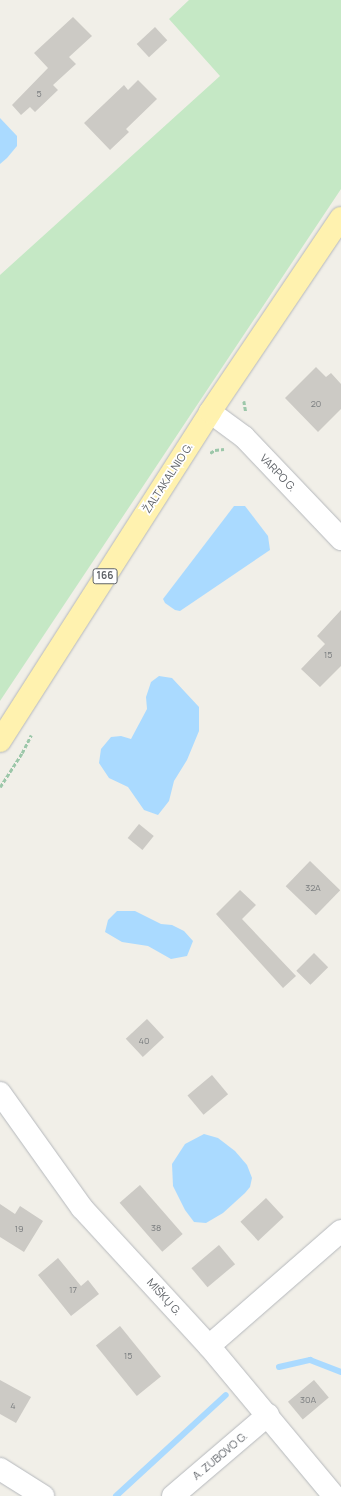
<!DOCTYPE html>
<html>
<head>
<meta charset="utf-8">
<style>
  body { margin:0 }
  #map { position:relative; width:341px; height:1496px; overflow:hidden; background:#f1efe8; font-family:Manrope,sans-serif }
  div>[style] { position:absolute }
  .green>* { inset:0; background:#c5e8c5 }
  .water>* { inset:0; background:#aadaff }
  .stream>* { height:6px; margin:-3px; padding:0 3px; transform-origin:3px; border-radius:3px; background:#aadaff }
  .building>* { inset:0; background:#cccac5; transform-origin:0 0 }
  .path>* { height:2.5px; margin-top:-1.25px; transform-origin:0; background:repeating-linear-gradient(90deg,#9cc7a9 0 4px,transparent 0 6px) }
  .roads { filter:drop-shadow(0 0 1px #b5b8bc) drop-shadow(0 0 1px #b5b8bc) }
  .street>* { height:22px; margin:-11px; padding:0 11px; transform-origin:11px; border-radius:11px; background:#fff }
  .primary>* { height:22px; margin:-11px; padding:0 11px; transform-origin:11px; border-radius:11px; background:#fff2af }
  span { translate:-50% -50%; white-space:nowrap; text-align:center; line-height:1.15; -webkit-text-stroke:3.5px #fff; paint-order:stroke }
  .number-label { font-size:9px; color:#7a7d7f }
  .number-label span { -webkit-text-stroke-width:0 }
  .shield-label span { padding:1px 3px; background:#fff; border:1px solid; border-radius:3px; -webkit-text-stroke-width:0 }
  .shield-label { font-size:10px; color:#5f6368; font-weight:700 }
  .street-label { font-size:11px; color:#5f6368 }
</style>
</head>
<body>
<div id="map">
  <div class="green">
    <div style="clip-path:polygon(189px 0,341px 0,341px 189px,0 701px,0 275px,220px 76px,169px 19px)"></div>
  </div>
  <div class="water">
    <div style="clip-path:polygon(0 118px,17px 136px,17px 146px,7px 158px,0 164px)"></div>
    <div style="clip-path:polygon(234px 506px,245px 506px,268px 536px,270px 550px,180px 611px,175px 610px,165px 603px,163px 599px)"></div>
    <div style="clip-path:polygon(159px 676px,172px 678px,199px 707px,199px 731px,187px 760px,174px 781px,169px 801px,158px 815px,144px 810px,128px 787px,109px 778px,99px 763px,101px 749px,111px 737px,121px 736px,131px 739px,147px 709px,146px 697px,151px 682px)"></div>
    <div style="clip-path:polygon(117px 911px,135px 911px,161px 924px,172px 925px,184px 931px,193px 941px,187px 956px,171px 959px,148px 946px,122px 942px,105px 932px,108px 920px)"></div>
    <div style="clip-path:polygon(204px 1134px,218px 1138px,235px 1151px,247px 1165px,252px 1178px,250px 1187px,245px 1193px,223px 1213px,206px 1223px,194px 1222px,185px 1210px,173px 1186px,172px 1164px,185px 1144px)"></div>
  </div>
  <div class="stream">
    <div style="left:279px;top:1367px;width:32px;rotate:-13deg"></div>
    <div style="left:310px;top:1360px;width:33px;rotate:21deg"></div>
    <div style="left:116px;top:1496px;width:149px;rotate:-42.6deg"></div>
  </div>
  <div class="building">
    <div style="clip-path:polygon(73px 17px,92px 36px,69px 57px,76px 64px,53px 85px,58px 90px,35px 112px,30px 107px,21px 115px,12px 105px,48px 68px,34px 53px)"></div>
    <div style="left:155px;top:27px;width:18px;height:25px;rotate:47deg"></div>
    <div style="clip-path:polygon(138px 80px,157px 99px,126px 129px,129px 132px,110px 150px,84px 123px,124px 85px,128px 90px)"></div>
    <div style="clip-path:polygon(316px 367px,326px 377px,331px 373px,341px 384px,341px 409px,318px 432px,285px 398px)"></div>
    <div style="clip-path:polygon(341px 610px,341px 666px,320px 687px,301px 669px,325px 644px,317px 636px)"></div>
    <div style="left:139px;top:824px;width:19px;height:18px;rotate:39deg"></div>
    <div style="left:310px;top:861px;width:42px;height:35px;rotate:44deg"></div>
    <div style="clip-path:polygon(240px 890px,256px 905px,242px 919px,296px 976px,283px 988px,216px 914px)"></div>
    <div style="left:314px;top:953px;width:20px;height:25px;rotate:45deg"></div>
    <div style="left:147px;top:1019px;width:25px;height:29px;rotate:47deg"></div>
    <div style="left:212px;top:1075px;width:25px;height:32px;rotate:50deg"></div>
    <div style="left:140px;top:1185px;width:65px;height:27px;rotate:49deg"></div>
    <div style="left:266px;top:1198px;width:26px;height:35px;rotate:47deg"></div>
    <div style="clip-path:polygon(0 1204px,15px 1214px,20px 1206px,43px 1221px,24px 1252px,0 1237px)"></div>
    <div style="left:219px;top:1245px;width:25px;height:36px;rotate:50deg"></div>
    <div style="clip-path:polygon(58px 1258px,81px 1286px,88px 1280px,99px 1294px,71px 1316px,38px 1275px)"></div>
    <div style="left:120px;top:1326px;width:65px;height:31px;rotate:51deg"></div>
    <div style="clip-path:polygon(0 1380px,31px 1397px,16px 1423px,0 1414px)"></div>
    <div style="left:314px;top:1380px;width:23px;height:34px;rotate:50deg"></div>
  </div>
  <div class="path">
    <div style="left:244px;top:401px;width:11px;rotate:80deg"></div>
    <div style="left:210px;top:453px;width:6px;rotate:-31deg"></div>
    <div style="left:215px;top:450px;width:9px;rotate:-6deg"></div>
    <div style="left:0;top:787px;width:40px;rotate:-57.1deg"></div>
    <div style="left:22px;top:753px;width:20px;rotate:-63deg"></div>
  </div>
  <div class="roads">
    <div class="street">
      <div style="left:210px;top:412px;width:42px;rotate:36.3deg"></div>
      <div style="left:244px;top:437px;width:141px;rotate:46.4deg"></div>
      <div style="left:0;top:1093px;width:141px;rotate:54.5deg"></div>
      <div style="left:82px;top:1208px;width:188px;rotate:47.4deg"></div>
      <div style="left:209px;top:1346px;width:195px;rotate:50.2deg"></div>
      <div style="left:209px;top:1346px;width:175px;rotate:-41.1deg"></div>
      <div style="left:0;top:1469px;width:51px;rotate:32.1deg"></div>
      <div style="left:173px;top:1496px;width:125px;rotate:-40.5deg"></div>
    </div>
    <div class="primary">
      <div style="left:0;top:741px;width:390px;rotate:-57.4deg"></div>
      <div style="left:210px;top:412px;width:234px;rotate:-56deg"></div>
    </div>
  </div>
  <div class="number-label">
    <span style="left:39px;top:94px">5</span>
    <span style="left:316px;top:404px">20</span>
    <span style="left:328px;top:655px">15</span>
    <span style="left:313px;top:888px">32A</span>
    <span style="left:144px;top:1041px">40</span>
    <span style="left:156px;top:1228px">38</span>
    <span style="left:19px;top:1229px">19</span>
    <span style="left:73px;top:1290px">17</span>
    <span style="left:128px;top:1356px">15</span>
    <span style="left:308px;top:1400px">30A</span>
    <span style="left:13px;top:1406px">4</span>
  </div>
  <div class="shield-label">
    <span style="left:105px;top:576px">166</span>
  </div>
  <div class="street-label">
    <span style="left:278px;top:473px;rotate:46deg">VARPO G.</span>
    <span style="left:168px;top:478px;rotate:-57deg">ŽALTAKALNIO G.</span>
    <span style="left:164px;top:1297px;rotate:48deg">MIŠKŲ G.</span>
    <span style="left:220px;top:1456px;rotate:-40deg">A. ZUBOVO G.</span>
  </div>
</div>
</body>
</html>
